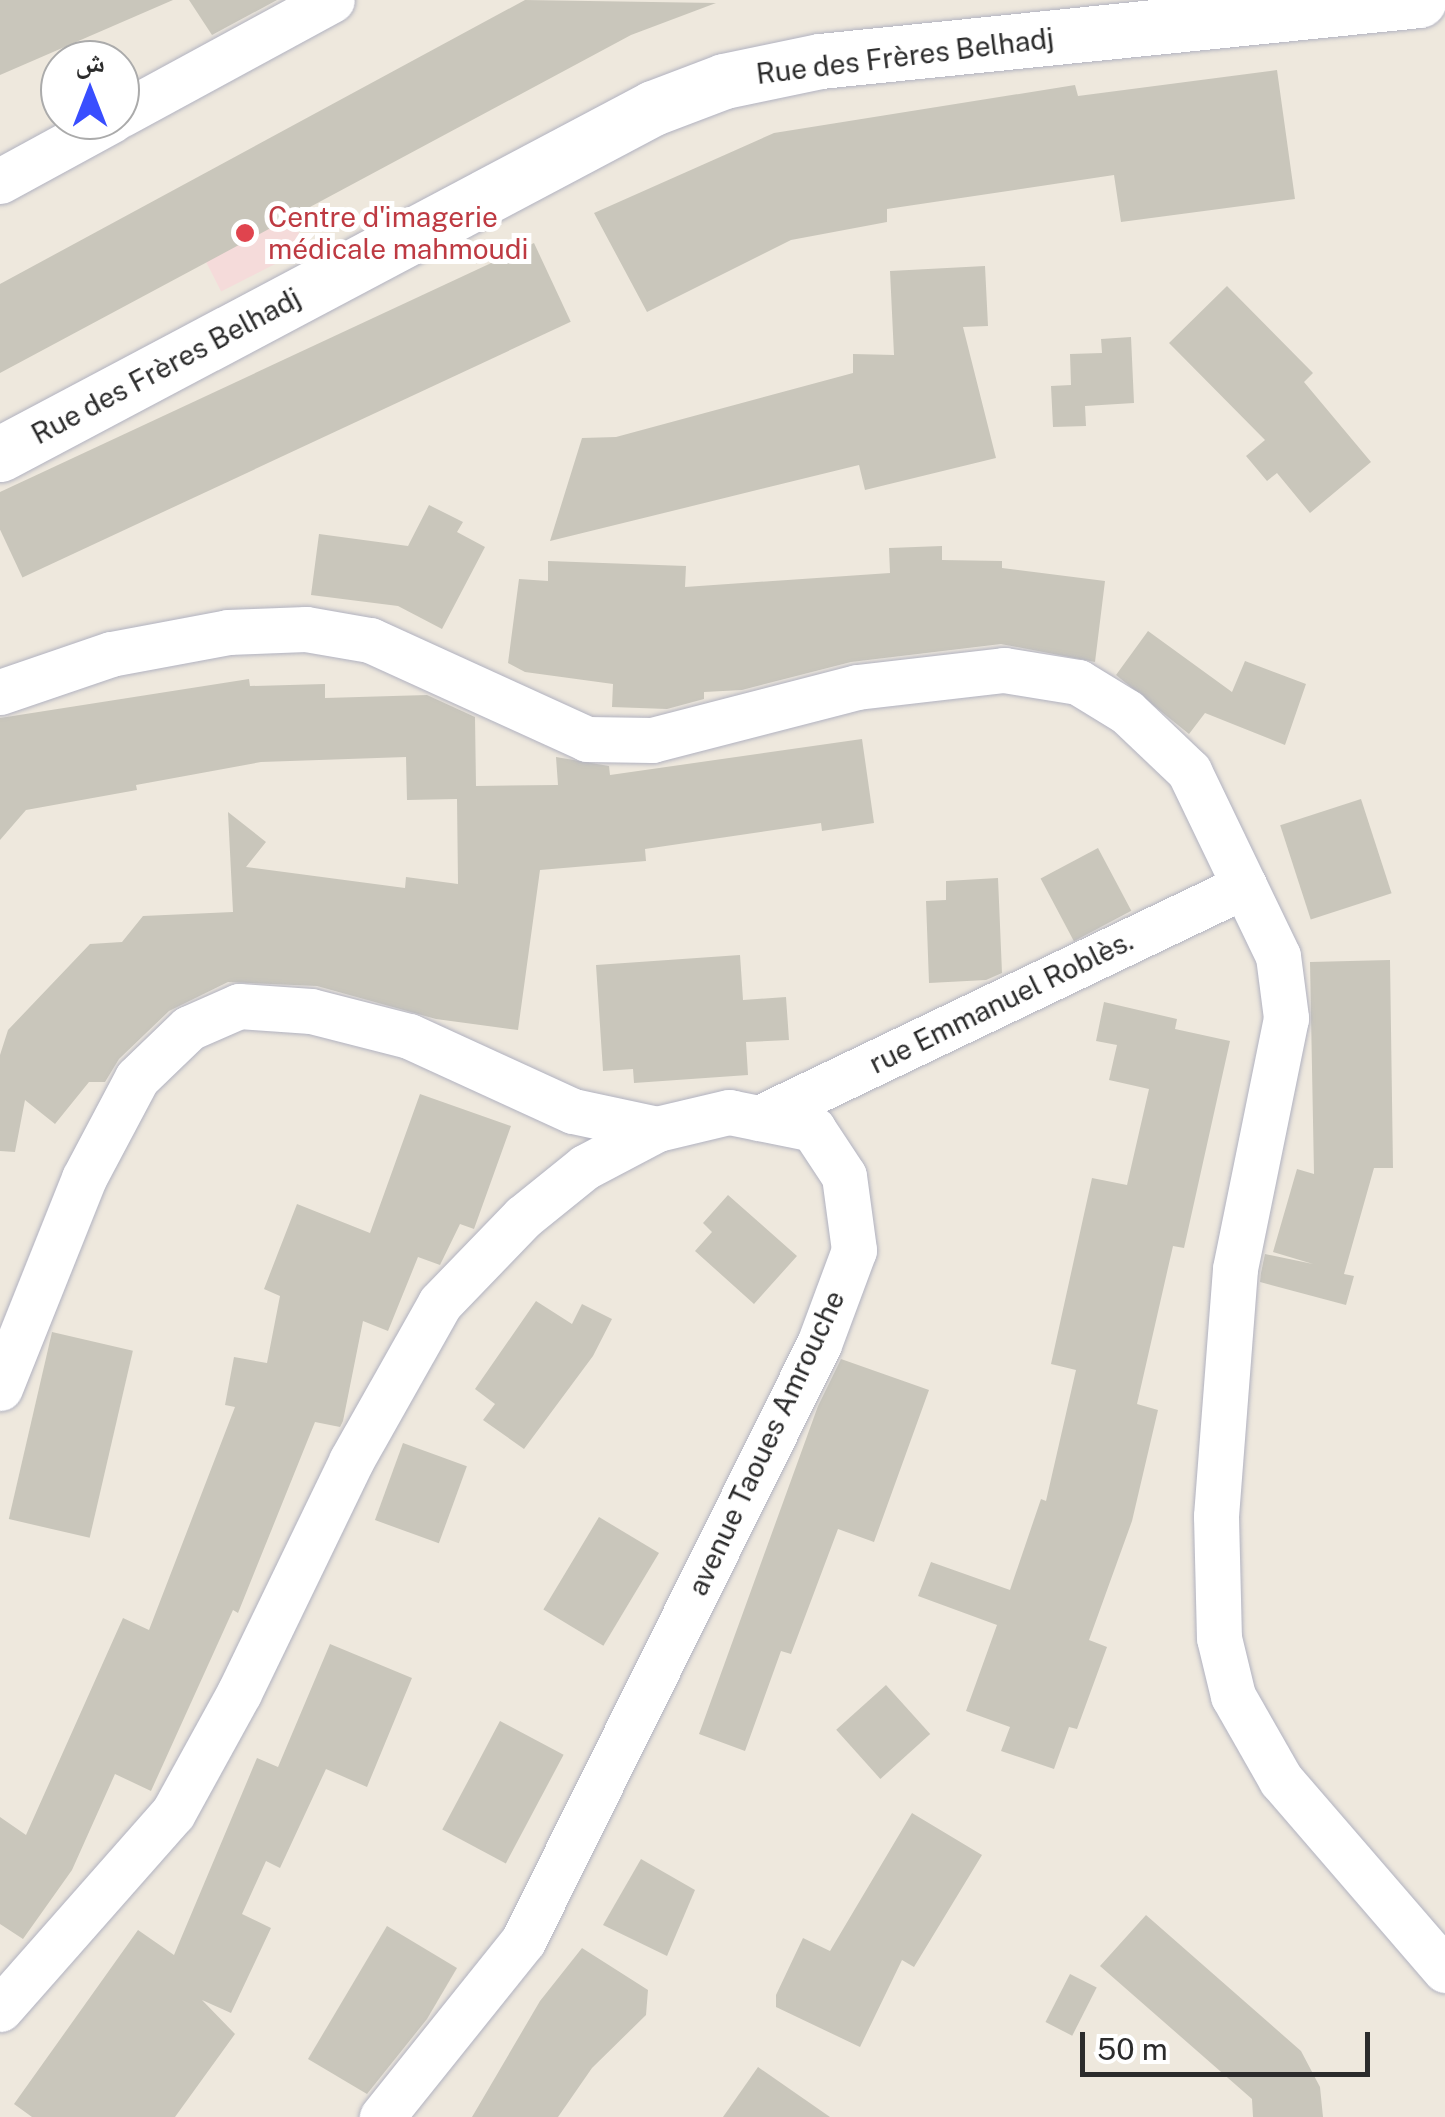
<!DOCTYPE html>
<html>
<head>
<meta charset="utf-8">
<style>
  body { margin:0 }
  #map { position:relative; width:1445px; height:2117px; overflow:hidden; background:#eee8dd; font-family:"Public Sans","Noto Naskh Arabic",sans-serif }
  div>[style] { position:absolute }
  .medical>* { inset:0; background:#f5dbda; transform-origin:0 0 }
  .building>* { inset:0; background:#c9c6bb; transform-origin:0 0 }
  .roads { filter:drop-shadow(0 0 2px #b1b2c0) drop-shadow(0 0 2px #b1b2c0) }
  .minor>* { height:45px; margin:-22.5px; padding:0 22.5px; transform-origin:22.5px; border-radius:22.5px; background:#fff }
  .secondary>* { height:55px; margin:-27.5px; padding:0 27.5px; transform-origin:27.5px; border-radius:27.5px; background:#fff }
  .dots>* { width:28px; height:28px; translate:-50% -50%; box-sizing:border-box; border:5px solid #fff; border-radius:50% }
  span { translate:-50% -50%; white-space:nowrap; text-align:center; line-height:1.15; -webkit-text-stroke:10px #fff; paint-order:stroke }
  .street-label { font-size:28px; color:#2c2c2c }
  .health-label { font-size:28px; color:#be3a42 }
  .left { translate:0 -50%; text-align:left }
  .north { position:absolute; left:40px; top:40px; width:100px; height:100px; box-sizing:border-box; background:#fff; border:2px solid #ababab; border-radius:50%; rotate:0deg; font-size:28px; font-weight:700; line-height:40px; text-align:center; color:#2c2c2c }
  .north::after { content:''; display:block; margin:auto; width:35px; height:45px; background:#394eff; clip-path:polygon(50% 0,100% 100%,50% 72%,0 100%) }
  .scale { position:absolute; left:1080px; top:2032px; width:290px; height:45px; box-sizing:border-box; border:5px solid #2c2c2c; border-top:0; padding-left:12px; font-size:30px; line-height:35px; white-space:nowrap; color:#2c2c2c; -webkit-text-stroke:8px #fff; paint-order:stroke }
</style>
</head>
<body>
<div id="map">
  <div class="medical">
    <div style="left:269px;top:174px;width:83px;height:96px;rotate:63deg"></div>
  </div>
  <div class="building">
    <div style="clip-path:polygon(0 0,173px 0,0 75px)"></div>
    <div style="clip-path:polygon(189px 0,277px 0,212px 35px)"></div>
    <div style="clip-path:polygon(525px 0,716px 3px,631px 35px,0 373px,0 284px)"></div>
    <div style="clip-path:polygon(1277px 70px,1295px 199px,1121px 222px,1114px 175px,887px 209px,887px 222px,791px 240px,647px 312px,594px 213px,774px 133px,1075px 85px,1078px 96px)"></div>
    <div style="left:534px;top:243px;width:87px;height:605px;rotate:65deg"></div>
    <div style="clip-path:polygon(985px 266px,988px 326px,963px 327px,996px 458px,865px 490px,859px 465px,550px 541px,582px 438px,616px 437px,853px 373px,853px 354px,894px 355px,890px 271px)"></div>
    <div style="clip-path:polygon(1227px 286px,1313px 373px,1304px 382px,1371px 462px,1310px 513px,1277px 473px,1267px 481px,1246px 456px,1265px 440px,1169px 343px)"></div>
    <div style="clip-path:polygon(1131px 337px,1134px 403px,1085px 406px,1086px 426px,1053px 427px,1051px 386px,1071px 385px,1070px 354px,1102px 353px,1101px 339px)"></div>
    <div style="clip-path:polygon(429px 505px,463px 522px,457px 532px,485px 547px,442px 629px,398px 606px,311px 595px,319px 534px,408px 546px)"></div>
    <div style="clip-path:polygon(942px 546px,942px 560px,1002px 561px,1002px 568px,1105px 581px,1095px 662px,1001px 644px,851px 662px,742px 690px,704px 692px,704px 699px,667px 709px,612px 707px,613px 684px,525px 672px,508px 663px,519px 579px,548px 581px,548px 561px,686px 566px,685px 587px,890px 573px,889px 548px)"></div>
    <div style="clip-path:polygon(1148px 631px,1232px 692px,1245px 661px,1306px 684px,1285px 745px,1205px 713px,1189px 734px,1116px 675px)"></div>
    <div style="clip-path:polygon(249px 679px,250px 686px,325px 684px,325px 698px,427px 695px,475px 717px,476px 786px,558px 785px,556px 757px,609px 766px,610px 775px,862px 739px,874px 823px,822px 831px,821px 823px,645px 849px,646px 861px,540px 870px,518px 1030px,436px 1019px,317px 986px,228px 982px,169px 1011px,119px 1059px,105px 1082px,89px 1082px,55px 1124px,25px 1100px,15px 1152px,0 1151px,0 1055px,8px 1030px,90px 944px,122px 942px,143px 916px,233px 912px,228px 812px,266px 842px,246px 867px,405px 888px,406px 877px,458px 884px,457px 799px,407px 800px,406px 757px,261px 762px,136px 785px,137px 790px,26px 810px,0 840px,0 718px)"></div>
    <div style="left:1361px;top:799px;width:99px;height:85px;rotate:72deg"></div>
    <div style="left:1098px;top:848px;width:71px;height:65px;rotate:62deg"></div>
    <div style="clip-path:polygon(998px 878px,1002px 973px,986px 980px,929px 983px,926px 901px,946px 900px,946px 881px)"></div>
    <div style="clip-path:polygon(740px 955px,743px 1000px,786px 997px,789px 1040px,746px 1042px,748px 1075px,634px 1083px,633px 1069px,603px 1071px,596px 965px)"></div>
    <div style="clip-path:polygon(1390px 960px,1393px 1168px,1374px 1168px,1344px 1274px,1354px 1276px,1346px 1305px,1260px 1282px,1261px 1273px,1265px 1254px,1313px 1264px,1273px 1252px,1297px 1169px,1314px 1174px,1310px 962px)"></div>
    <div style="clip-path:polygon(1104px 1002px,1177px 1019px,1175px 1029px,1230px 1041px,1184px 1248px,1173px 1246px,1137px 1404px,1158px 1410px,1132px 1521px,1089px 1640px,1107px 1647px,1077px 1729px,1069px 1727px,1054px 1769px,1001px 1751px,1010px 1727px,966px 1711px,997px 1625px,918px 1596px,931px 1562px,1010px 1590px,1041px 1499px,1046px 1501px,1076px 1370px,1051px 1364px,1092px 1178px,1127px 1185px,1149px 1089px,1109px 1080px,1117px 1045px,1096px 1041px)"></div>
    <div style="clip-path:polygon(420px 1094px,511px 1126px,474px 1229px,460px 1224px,440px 1265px,418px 1257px,388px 1331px,363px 1321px,343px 1421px,340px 1427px,315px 1422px,238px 1613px,233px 1610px,151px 1791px,115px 1774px,72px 1870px,23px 1939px,0 1924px,0 1817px,26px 1835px,123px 1618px,149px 1630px,235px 1407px,225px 1405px,234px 1357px,267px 1363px,280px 1296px,264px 1289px,297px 1204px,370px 1233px)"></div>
    <div style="clip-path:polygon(728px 1195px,797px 1256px,754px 1304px,695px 1251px,712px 1232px,703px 1223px)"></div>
    <div style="clip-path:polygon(536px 1301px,572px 1324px,582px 1304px,612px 1319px,593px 1356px,524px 1449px,483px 1420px,495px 1404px,475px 1389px)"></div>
    <div style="left:52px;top:1332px;width:83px;height:192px;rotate:13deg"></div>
    <div style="clip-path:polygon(841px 1359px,929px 1390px,874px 1542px,838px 1529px,791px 1654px,781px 1651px,745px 1751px,699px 1734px,818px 1406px)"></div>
    <div style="left:403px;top:1443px;width:68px;height:82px;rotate:20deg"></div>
    <div style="left:599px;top:1517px;width:70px;height:108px;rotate:31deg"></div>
    <div style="clip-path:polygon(330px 1644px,412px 1678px,367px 1787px,326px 1769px,280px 1868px,266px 1861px,242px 1914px,271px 1928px,231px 2013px,202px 2000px,235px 2034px,175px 2117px,32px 2117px,14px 2104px,138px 1930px,174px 1955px,257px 1758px,278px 1767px)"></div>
    <div style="left:886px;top:1685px;width:66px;height:67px;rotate:48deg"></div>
    <div style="left:500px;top:1721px;width:72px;height:123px;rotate:28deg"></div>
    <div style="clip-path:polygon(912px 1813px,982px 1855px,914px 1967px,902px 1960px,860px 2047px,776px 2007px,776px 1995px,803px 1938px,830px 1951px)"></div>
    <div style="clip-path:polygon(641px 1859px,695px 1890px,667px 1956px,603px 1925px)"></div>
    <div style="clip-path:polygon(1146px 1915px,1301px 2051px,1320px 2087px,1323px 2117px,1253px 2117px,1252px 2099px,1100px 1966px)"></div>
    <div style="clip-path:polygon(387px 1926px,457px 1968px,427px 2019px,367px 2094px,308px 2059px)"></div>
    <div style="clip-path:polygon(582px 1948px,648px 1990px,646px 2015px,592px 2068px,558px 2117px,472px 2117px,540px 2001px)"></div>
    <div style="left:1070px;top:1974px;width:30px;height:54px;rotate:27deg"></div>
    <div style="clip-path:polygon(758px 2067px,830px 2117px,723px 2117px)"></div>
  </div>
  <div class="roads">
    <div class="minor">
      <div style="left:120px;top:115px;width:241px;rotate:-28.5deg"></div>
      <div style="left:0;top:181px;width:128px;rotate:-28.6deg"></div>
      <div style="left:0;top:692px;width:117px;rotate:-18.9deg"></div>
      <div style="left:111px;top:654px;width:119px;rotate:-10.6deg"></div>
      <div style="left:228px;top:632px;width:78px;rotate:-2.2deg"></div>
      <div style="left:306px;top:629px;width:65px;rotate:9.8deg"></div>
      <div style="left:370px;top:640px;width:239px;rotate:24.5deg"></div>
      <div style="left:587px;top:739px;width:65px;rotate:0.9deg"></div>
      <div style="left:652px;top:740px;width:212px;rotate:-14.5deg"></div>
      <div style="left:857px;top:687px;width:148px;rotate:-6.6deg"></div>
      <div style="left:1004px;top:670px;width:75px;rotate:9.2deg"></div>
      <div style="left:1078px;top:682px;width:57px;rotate:31.5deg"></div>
      <div style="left:1127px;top:712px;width:86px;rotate:43.6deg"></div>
      <div style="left:1189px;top:771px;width:205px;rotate:64.3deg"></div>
      <div style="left:1278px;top:956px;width:63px;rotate:82.6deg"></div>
      <div style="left:1286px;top:1018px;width:256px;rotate:101.5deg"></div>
      <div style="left:1235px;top:1269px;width:248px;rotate:94.4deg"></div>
      <div style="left:1216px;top:1516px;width:122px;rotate:88.6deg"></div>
      <div style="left:1219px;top:1638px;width:60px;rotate:76.4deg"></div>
      <div style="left:1233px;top:1696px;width:97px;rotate:60.3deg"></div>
      <div style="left:1281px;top:1780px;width:251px;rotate:49.2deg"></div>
      <div style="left:759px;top:1118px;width:538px;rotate:-25.56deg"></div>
      <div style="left:0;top:1388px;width:226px;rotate:-68.2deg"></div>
      <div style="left:84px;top:1178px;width:113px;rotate:-62.1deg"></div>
      <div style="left:137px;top:1078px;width:72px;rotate:-43.9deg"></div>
      <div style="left:189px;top:1028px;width:55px;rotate:-23.7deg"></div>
      <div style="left:239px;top:1006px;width:72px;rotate:4deg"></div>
      <div style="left:311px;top:1011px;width:101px;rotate:14.3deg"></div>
      <div style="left:409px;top:1036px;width:180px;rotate:24.6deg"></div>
      <div style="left:573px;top:1111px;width:86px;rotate:12.1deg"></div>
      <div style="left:0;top:2009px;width:261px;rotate:-48.6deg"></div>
      <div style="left:173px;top:1813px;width:137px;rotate:-61.2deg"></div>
      <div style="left:239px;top:1693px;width:258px;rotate:-64.2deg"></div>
      <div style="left:351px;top:1461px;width:181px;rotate:-60.6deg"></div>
      <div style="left:440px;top:1303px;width:120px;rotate:-46deg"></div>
      <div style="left:523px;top:1217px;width:80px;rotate:-38.9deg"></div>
      <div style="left:585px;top:1167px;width:81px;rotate:-27.8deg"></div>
      <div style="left:657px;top:1129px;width:74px;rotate:-13.3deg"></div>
      <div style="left:729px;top:1112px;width:86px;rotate:11.4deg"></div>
      <div style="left:813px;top:1129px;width:56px;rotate:56.6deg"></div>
      <div style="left:844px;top:1176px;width:75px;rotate:82.3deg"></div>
      <div style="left:854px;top:1250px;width:100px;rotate:110.4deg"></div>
      <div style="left:819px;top:1344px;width:666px;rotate:116.37deg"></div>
      <div style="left:523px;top:1941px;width:226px;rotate:128.7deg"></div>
    </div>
    <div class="secondary">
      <div style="left:0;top:454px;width:739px;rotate:-27.92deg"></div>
      <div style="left:653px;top:108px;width:76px;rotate:-20.8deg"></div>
      <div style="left:724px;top:81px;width:98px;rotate:-11.8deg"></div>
      <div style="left:820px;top:61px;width:602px;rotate:-5.81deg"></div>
    </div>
  </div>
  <div class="dots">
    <div style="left:245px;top:233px;background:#e0444e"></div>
  </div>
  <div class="street-label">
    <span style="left:905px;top:56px;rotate:-7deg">Rue des Frères Belhadj</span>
    <span style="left:166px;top:366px;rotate:-28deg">Rue des Frères Belhadj</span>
    <span style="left:1001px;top:1002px;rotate:-26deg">rue Emmanuel Roblès.</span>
    <span style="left:766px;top:1443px;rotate:-65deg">avenue Taoues Amrouche</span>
  </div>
  <div class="health-label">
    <span class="left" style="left:268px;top:233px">Centre d'imagerie<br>médicale mahmoudi</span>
  </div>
  <div class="north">ش</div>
  <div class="scale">50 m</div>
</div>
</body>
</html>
